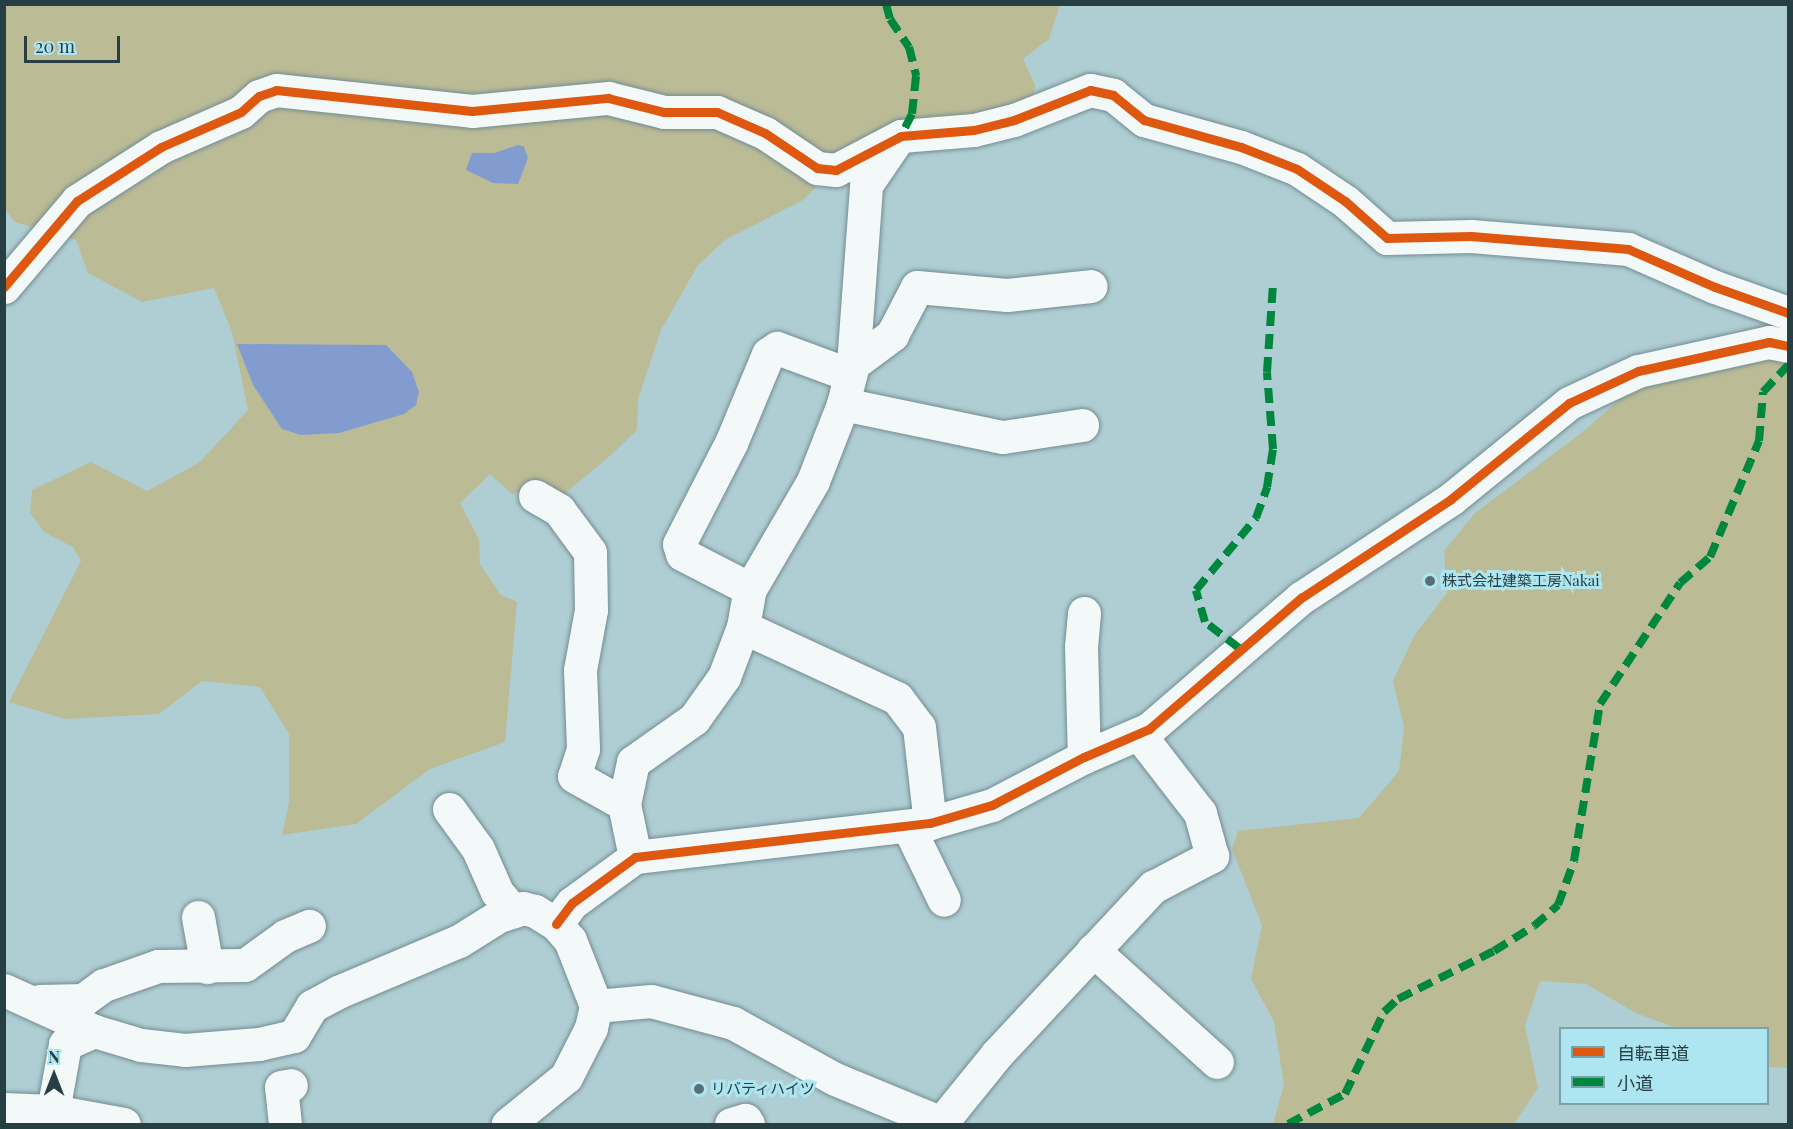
<!DOCTYPE html>
<html>
<head>
<meta charset="utf-8">
<style>
  body { margin:0 }
  #map { position:relative; width:1793px; height:1129px; overflow:hidden; background:#afced4; font-family:"Playfair Display","Noto Sans JP",serif }
  div>[style] { position:absolute }
  .green>* { inset:0; background:#bbbb96 }
  .water>* { inset:0; background:#839cd0 }
  .roads { filter:drop-shadow(0 0 2px #748c91) drop-shadow(0 0 2px #748c91) }
  .minor>* { height:33px; margin:-16.5px; padding:0 16.5px; transform-origin:16.5px; border-radius:16.5px; background:#f3f8f9 }
  .quiet>* { height:8px; margin-top:-4px; transform-origin:0; background:repeating-linear-gradient(90deg,#00873e 0 15px,transparent 0 23px) }
  .cycleway>* { height:9px; margin:-4.5px; padding:0 4.5px; transform-origin:4.5px; border-radius:4.5px; background:#de580f }
  .dots>* { width:16px; height:16px; translate:-50% -50%; box-sizing:border-box; border:3px solid #ade6f1; border-radius:50% }
  span { translate:-50% -50%; white-space:nowrap; text-align:center; line-height:1.15; -webkit-text-stroke:6px #ade6f1; paint-order:stroke }
  .poi-label { font-size:15px; color:#273e42 }
  .left { translate:0 -50%; text-align:left }
  .frame { position:absolute; inset:0; border:6px solid #273e42; pointer-events:none }
  .legend { position:absolute; left:1559px; top:1027px; width:210px; height:78px; box-sizing:border-box; background:#ade6f1; border:2px solid #77a3ab; margin:0; padding:8px 10px; list-style:none; font-size:18px; color:#273e42 }
  .legend li { display:flex; align-items:center; gap:12px; height:30px }
  .legend b { width:30px; border:2px solid #77a3ab }
  .north { position:absolute; left:24px; top:1045px; width:60px; height:60px; -webkit-text-stroke:4px #ade6f1; paint-order:stroke; rotate:0deg; font-size:16px; font-weight:700; line-height:24px; text-align:center; color:#273e42 }
  .north::after { content:''; display:block; margin:auto; width:21px; height:27px; background:#273e42; clip-path:polygon(50% 0,100% 100%,50% 72%,0 100%) }
  .scale { position:absolute; left:24px; top:36px; width:96px; height:27px; box-sizing:border-box; border:3px solid #273e42; border-top:0; padding-left:8px; font-size:18px; line-height:21px; white-space:nowrap; color:#273e42; -webkit-text-stroke:4px #ade6f1; paint-order:stroke }
</style>
</head>
<body>
<div id="map">
  <div class="green">
    <div style="clip-path:polygon(4px 5px,1060px 5px,1049px 39px,1023px 59px,1035px 85px,1033px 103px,843px 160px,803px 200px,725px 240px,698px 265px,661px 330px,638px 400px,637px 430px,611px 455px,563px 495px,544px 486px,512px 494px,490px 474px,460px 503px,479px 539px,480px 564px,501px 595px,517px 602px,505px 742px,430px 769px,356px 824px,282px 835px,289px 802px,289px 734px,260px 687px,202px 681px,159px 714px,65px 719px,9px 702px,81px 561px,73px 547px,44px 532px,30px 513px,32px 490px,91px 462px,147px 491px,200px 462px,248px 410px,232px 332px,214px 288px,142px 302px,88px 273px,76px 240px,15px 222px,5px 210px)"></div>
    <div style="clip-path:polygon(1776px 356px,1788px 360px,1788px 1068px,1768px 1067px,1768px 1028px,1676px 1028px,1636px 1013px,1586px 984px,1540px 981px,1525px 1026px,1538px 1088px,1514px 1124px,1273px 1124px,1284px 1085px,1274px 1022px,1251px 979px,1262px 925px,1232px 849px,1238px 831px,1359px 818px,1399px 771px,1404px 727px,1393px 681px,1414px 636px,1447px 593px,1444px 551px,1475px 513px,1584px 431px,1633px 387px)"></div>
  </div>
  <div class="water">
    <div style="clip-path:polygon(518px 145px,524px 147px,528px 158px,518px 184px,493px 183px,466px 170px,472px 153px,494px 153px)"></div>
    <div style="clip-path:polygon(237px 344px,386px 345px,412px 372px,419px 392px,416px 405px,404px 414px,339px 433px,301px 435px,282px 429px,253px 385px)"></div>
  </div>
  <div class="roads">
    <div class="minor">
      <div style="left:4px;top:287px;width:113px;rotate:-49.7deg"></div>
      <div style="left:77px;top:201px;width:100px;rotate:-32.7deg"></div>
      <div style="left:161px;top:147px;width:87px;rotate:-23.6deg"></div>
      <div style="left:241px;top:112px;width:24px;rotate:-42deg"></div>
      <div style="left:259px;top:96px;width:18px;rotate:-19deg"></div>
      <div style="left:276px;top:90px;width:197px;rotate:6.1deg"></div>
      <div style="left:472px;top:111px;width:137px;rotate:-5.5deg"></div>
      <div style="left:608px;top:98px;width:58px;rotate:14deg"></div>
      <div style="left:664px;top:112px;width:53px"></div>
      <div style="left:717px;top:112px;width:52px;rotate:23.6deg"></div>
      <div style="left:765px;top:133px;width:63px;rotate:33.9deg"></div>
      <div style="left:817px;top:168px;width:19px;rotate:6deg"></div>
      <div style="left:836px;top:170px;width:73px;rotate:-27.6deg"></div>
      <div style="left:901px;top:136px;width:73px;rotate:-4.7deg"></div>
      <div style="left:974px;top:130px;width:41px;rotate:-14deg"></div>
      <div style="left:1014px;top:120px;width:82px;rotate:-21.5deg"></div>
      <div style="left:1090px;top:90px;width:24px;rotate:12deg"></div>
      <div style="left:1113px;top:95px;width:40px;rotate:39deg"></div>
      <div style="left:1144px;top:120px;width:101px;rotate:15.6deg"></div>
      <div style="left:1241px;top:147px;width:60px;rotate:21.4deg"></div>
      <div style="left:1297px;top:169px;width:58px;rotate:33.7deg"></div>
      <div style="left:1345px;top:201px;width:56px;rotate:41.4deg"></div>
      <div style="left:1387px;top:238px;width:84px;rotate:-1.4deg"></div>
      <div style="left:1471px;top:236px;width:158px;rotate:4.7deg"></div>
      <div style="left:1628px;top:249px;width:95px;rotate:23.6deg"></div>
      <div style="left:1715px;top:287px;width:77px;rotate:19.6deg"></div>
      <div style="left:853px;top:364px;width:49px;rotate:-36.6deg"></div>
      <div style="left:892px;top:335px;width:54px;rotate:-62.5deg"></div>
      <div style="left:917px;top:287px;width:90px;rotate:5.1deg"></div>
      <div style="left:1007px;top:295px;width:84px;rotate:-6.1deg"></div>
      <div style="left:843px;top:404px;width:163px;rotate:11.7deg"></div>
      <div style="left:1003px;top:437px;width:80px;rotate:-8.6deg"></div>
      <div style="left:535px;top:496px;width:28px;rotate:30deg"></div>
      <div style="left:559px;top:510px;width:52px;rotate:53.6deg"></div>
      <div style="left:590px;top:552px;width:58px;rotate:89deg"></div>
      <div style="left:591px;top:610px;width:61px;rotate:100.4deg"></div>
      <div style="left:580px;top:670px;width:79px;rotate:87.8deg"></div>
      <div style="left:583px;top:749px;width:28px;rotate:108deg"></div>
      <div style="left:574px;top:776px;width:57px;rotate:29.2deg"></div>
      <div style="left:750px;top:589px;width:76px;rotate:-152.8deg"></div>
      <div style="left:682px;top:554px;width:10px;rotate:-107deg"></div>
      <div style="left:679px;top:544px;width:114px;rotate:-62.8deg"></div>
      <div style="left:731px;top:443px;width:96px;rotate:-67.4deg"></div>
      <div style="left:768px;top:354px;width:11px;rotate:-34deg"></div>
      <div style="left:777px;top:348px;width:78px;rotate:20.3deg"></div>
      <div style="left:1084px;top:613px;width:33px;rotate:95deg"></div>
      <div style="left:1081px;top:646px;width:111px;rotate:88.5deg"></div>
      <div style="left:743px;top:627px;width:170px;rotate:24.8deg"></div>
      <div style="left:897px;top:698px;width:36px;rotate:53deg"></div>
      <div style="left:919px;top:727px;width:97px;rotate:83.5deg"></div>
      <div style="left:449px;top:809px;width:49px;rotate:54.1deg"></div>
      <div style="left:478px;top:849px;width:47px;rotate:66.2deg"></div>
      <div style="left:497px;top:892px;width:25px;rotate:50deg"></div>
      <div style="left:908px;top:826px;width:82px;rotate:64.1deg"></div>
      <div style="left:635px;top:857px;width:54px;rotate:-101.7deg"></div>
      <div style="left:624px;top:804px;width:43px;rotate:-77.9deg"></div>
      <div style="left:633px;top:762px;width:75px;rotate:-35.2deg"></div>
      <div style="left:694px;top:719px;width:52px;rotate:-54.5deg"></div>
      <div style="left:724px;top:677px;width:53px;rotate:-69.2deg"></div>
      <div style="left:743px;top:627px;width:39px;rotate:-80deg"></div>
      <div style="left:750px;top:589px;width:125px;rotate:-59.7deg"></div>
      <div style="left:813px;top:481px;width:83px;rotate:-68.7deg"></div>
      <div style="left:843px;top:404px;width:41px;rotate:-76deg"></div>
      <div style="left:853px;top:364px;width:179px;rotate:-85.8deg"></div>
      <div style="left:866px;top:185px;width:50px;rotate:-55.7deg"></div>
      <div style="left:198px;top:917px;width:51px;rotate:79.8deg"></div>
      <div style="left:556px;top:924px;width:26px;rotate:-53deg"></div>
      <div style="left:572px;top:903px;width:78px;rotate:-36.1deg"></div>
      <div style="left:635px;top:857px;width:297px;rotate:-6.6deg"></div>
      <div style="left:930px;top:823px;width:65px;rotate:-16.2deg"></div>
      <div style="left:992px;top:805px;width:104px;rotate:-27.6deg"></div>
      <div style="left:1084px;top:757px;width:71px;rotate:-23.3deg"></div>
      <div style="left:1149px;top:729px;width:201px;rotate:-40.8deg"></div>
      <div style="left:1301px;top:598px;width:180px;rotate:-33.4deg"></div>
      <div style="left:1451px;top:499px;width:152px;rotate:-39.1deg"></div>
      <div style="left:1569px;top:403px;width:76px;rotate:-24.9deg"></div>
      <div style="left:1638px;top:371px;width:134px;rotate:-12.5deg"></div>
      <div style="left:1769px;top:342px;width:19px;rotate:12deg"></div>
      <div style="left:1093px;top:950px;width:167px;rotate:42.1deg"></div>
      <div style="left:4px;top:990px;width:99px;rotate:24.5deg"></div>
      <div style="left:94px;top:1031px;width:49px;rotate:16.6deg"></div>
      <div style="left:141px;top:1045px;width:44px;rotate:6.5deg"></div>
      <div style="left:185px;top:1050px;width:74px;rotate:-4.6deg"></div>
      <div style="left:259px;top:1044px;width:36px;rotate:-13deg"></div>
      <div style="left:294px;top:1036px;width:35px;rotate:-59deg"></div>
      <div style="left:312px;top:1006px;width:30px;rotate:-28deg"></div>
      <div style="left:338px;top:992px;width:131px;rotate:-22.9deg"></div>
      <div style="left:459px;top:941px;width:47px;rotate:-32deg"></div>
      <div style="left:499px;top:916px;width:25px;rotate:-18deg"></div>
      <div style="left:523px;top:908px;width:12px;rotate:14deg"></div>
      <div style="left:535px;top:911px;width:25px;rotate:32deg"></div>
      <div style="left:556px;top:924px;width:21px;rotate:49deg"></div>
      <div style="left:570px;top:940px;width:71px;rotate:68.5deg"></div>
      <div style="left:596px;top:1006px;width:23px;rotate:103deg"></div>
      <div style="left:591px;top:1028px;width:55px;rotate:117deg"></div>
      <div style="left:566px;top:1077px;width:75px;rotate:141deg"></div>
      <div style="left:39px;top:1001px;width:44px;rotate:-1.3deg"></div>
      <div style="left:83px;top:1000px;width:26px;rotate:-36deg"></div>
      <div style="left:104px;top:985px;width:57px;rotate:-19.4deg"></div>
      <div style="left:158px;top:966px;width:87px;rotate:-0.7deg"></div>
      <div style="left:245px;top:965px;width:49px;rotate:-35.9deg"></div>
      <div style="left:285px;top:936px;width:26px;rotate:-23deg"></div>
      <div style="left:596px;top:1006px;width:55px;rotate:-5.2deg"></div>
      <div style="left:651px;top:1001px;width:85px;rotate:15deg"></div>
      <div style="left:733px;top:1023px;width:116px;rotate:28.8deg"></div>
      <div style="left:835px;top:1079px;width:118px;rotate:22.4deg"></div>
      <div style="left:4px;top:1109px;width:49px;rotate:2.3deg"></div>
      <div style="left:53px;top:1111px;width:72px;rotate:10.4deg"></div>
      <div style="left:53px;top:1111px;width:68px;rotate:-79.8deg"></div>
      <div style="left:65px;top:1044px;width:32px;rotate:-24deg"></div>
      <div style="left:941px;top:1123px;width:89px;rotate:-50.9deg"></div>
      <div style="left:997px;top:1054px;width:229px;rotate:-47deg"></div>
      <div style="left:1153px;top:887px;width:67px;rotate:-27.7deg"></div>
      <div style="left:1212px;top:856px;width:45px;rotate:-105.6deg"></div>
      <div style="left:1200px;top:813px;width:100px;rotate:-127.7deg"></div>
      <div style="left:285px;top:1124px;width:37px;rotate:-96deg"></div>
      <div style="left:281px;top:1087px;width:10px;rotate:-11deg"></div>
      <div style="left:731px;top:1124px;width:15px;rotate:-16deg"></div>
      <div style="left:745px;top:1120px;width:5px;rotate:53deg"></div>
    </div>
  </div>
  <div class="quiet">
    <div style="left:886px;top:4px;width:16px;rotate:75deg"></div>
    <div style="left:890px;top:19px;width:34px;rotate:56deg"></div>
    <div style="left:909px;top:47px;width:30px;rotate:76deg"></div>
    <div style="left:916px;top:76px;width:38px;rotate:96deg"></div>
    <div style="left:912px;top:114px;width:25px;rotate:117deg"></div>
    <div style="left:1239px;top:648px;width:43px;rotate:-142.6deg"></div>
    <div style="left:1205px;top:622px;width:33px;rotate:-106deg"></div>
    <div style="left:1196px;top:590px;width:94px;rotate:-50.2deg"></div>
    <div style="left:1256px;top:518px;width:33px;rotate:-70deg"></div>
    <div style="left:1267px;top:487px;width:38px;rotate:-81deg"></div>
    <div style="left:1273px;top:449px;width:77px;rotate:-94.5deg"></div>
    <div style="left:1267px;top:372px;width:89px;rotate:-86.1deg"></div>
    <div style="left:1288px;top:1124px;width:64px;rotate:-27.8deg"></div>
    <div style="left:1345px;top:1094px;width:91px;rotate:-64.6deg"></div>
    <div style="left:1384px;top:1012px;width:19px;rotate:-43deg"></div>
    <div style="left:1398px;top:999px;width:107px;rotate:-26.6deg"></div>
    <div style="left:1494px;top:951px;width:47px;rotate:-32deg"></div>
    <div style="left:1534px;top:926px;width:32px;rotate:-41deg"></div>
    <div style="left:1558px;top:905px;width:47px;rotate:-70deg"></div>
    <div style="left:1574px;top:861px;width:159px;rotate:-80.6deg"></div>
    <div style="left:1600px;top:704px;width:145px;rotate:-56.5deg"></div>
    <div style="left:1680px;top:583px;width:40px;rotate:-41deg"></div>
    <div style="left:1710px;top:557px;width:126px;rotate:-67.1deg"></div>
    <div style="left:1759px;top:441px;width:49px;rotate:-85.3deg"></div>
    <div style="left:1763px;top:392px;width:37px;rotate:-47deg"></div>
  </div>
  <div class="cycleway">
    <div style="left:4px;top:287px;width:113px;rotate:-49.7deg"></div>
    <div style="left:77px;top:201px;width:100px;rotate:-32.7deg"></div>
    <div style="left:161px;top:147px;width:87px;rotate:-23.6deg"></div>
    <div style="left:241px;top:112px;width:24px;rotate:-42deg"></div>
    <div style="left:259px;top:96px;width:18px;rotate:-19deg"></div>
    <div style="left:276px;top:90px;width:197px;rotate:6.1deg"></div>
    <div style="left:472px;top:111px;width:137px;rotate:-5.5deg"></div>
    <div style="left:608px;top:98px;width:58px;rotate:14deg"></div>
    <div style="left:664px;top:112px;width:53px"></div>
    <div style="left:717px;top:112px;width:52px;rotate:23.6deg"></div>
    <div style="left:765px;top:133px;width:63px;rotate:33.9deg"></div>
    <div style="left:817px;top:168px;width:19px;rotate:6deg"></div>
    <div style="left:836px;top:170px;width:73px;rotate:-27.6deg"></div>
    <div style="left:901px;top:136px;width:73px;rotate:-4.7deg"></div>
    <div style="left:974px;top:130px;width:41px;rotate:-14deg"></div>
    <div style="left:1014px;top:120px;width:82px;rotate:-21.5deg"></div>
    <div style="left:1090px;top:90px;width:24px;rotate:12deg"></div>
    <div style="left:1113px;top:95px;width:40px;rotate:39deg"></div>
    <div style="left:1144px;top:120px;width:101px;rotate:15.6deg"></div>
    <div style="left:1241px;top:147px;width:60px;rotate:21.4deg"></div>
    <div style="left:1297px;top:169px;width:58px;rotate:33.7deg"></div>
    <div style="left:1345px;top:201px;width:56px;rotate:41.4deg"></div>
    <div style="left:1387px;top:238px;width:84px;rotate:-1.4deg"></div>
    <div style="left:1471px;top:236px;width:158px;rotate:4.7deg"></div>
    <div style="left:1628px;top:249px;width:95px;rotate:23.6deg"></div>
    <div style="left:1715px;top:287px;width:77px;rotate:19.6deg"></div>
    <div style="left:556px;top:924px;width:26px;rotate:-53deg"></div>
    <div style="left:572px;top:903px;width:78px;rotate:-36.1deg"></div>
    <div style="left:635px;top:857px;width:297px;rotate:-6.6deg"></div>
    <div style="left:930px;top:823px;width:65px;rotate:-16.2deg"></div>
    <div style="left:992px;top:805px;width:104px;rotate:-27.6deg"></div>
    <div style="left:1084px;top:757px;width:71px;rotate:-23.3deg"></div>
    <div style="left:1149px;top:729px;width:201px;rotate:-40.8deg"></div>
    <div style="left:1301px;top:598px;width:180px;rotate:-33.4deg"></div>
    <div style="left:1451px;top:499px;width:152px;rotate:-39.1deg"></div>
    <div style="left:1569px;top:403px;width:76px;rotate:-24.9deg"></div>
    <div style="left:1638px;top:371px;width:134px;rotate:-12.5deg"></div>
    <div style="left:1769px;top:342px;width:19px;rotate:12deg"></div>
  </div>
  <div class="dots">
    <div style="left:1430px;top:581px;background:#577075"></div>
    <div style="left:699px;top:1089px;background:#577075"></div>
  </div>
  <div class="poi-label">
    <span class="left" style="left:1442px;top:581px">株式会社建築工房Nakai</span>
    <span class="left" style="left:711px;top:1089px">リバティハイツ</span>
  </div>
  <div class="frame"></div>
  <ul class="legend">
  <li><b style="height:8px;background:#de580f"></b>自転車道</li>
  <li><b style="height:8px;background:#00873e"></b>小道</li>
  </ul>
  <div class="north">N</div>
  <div class="scale">20 m</div>
</div>
</body>
</html>
